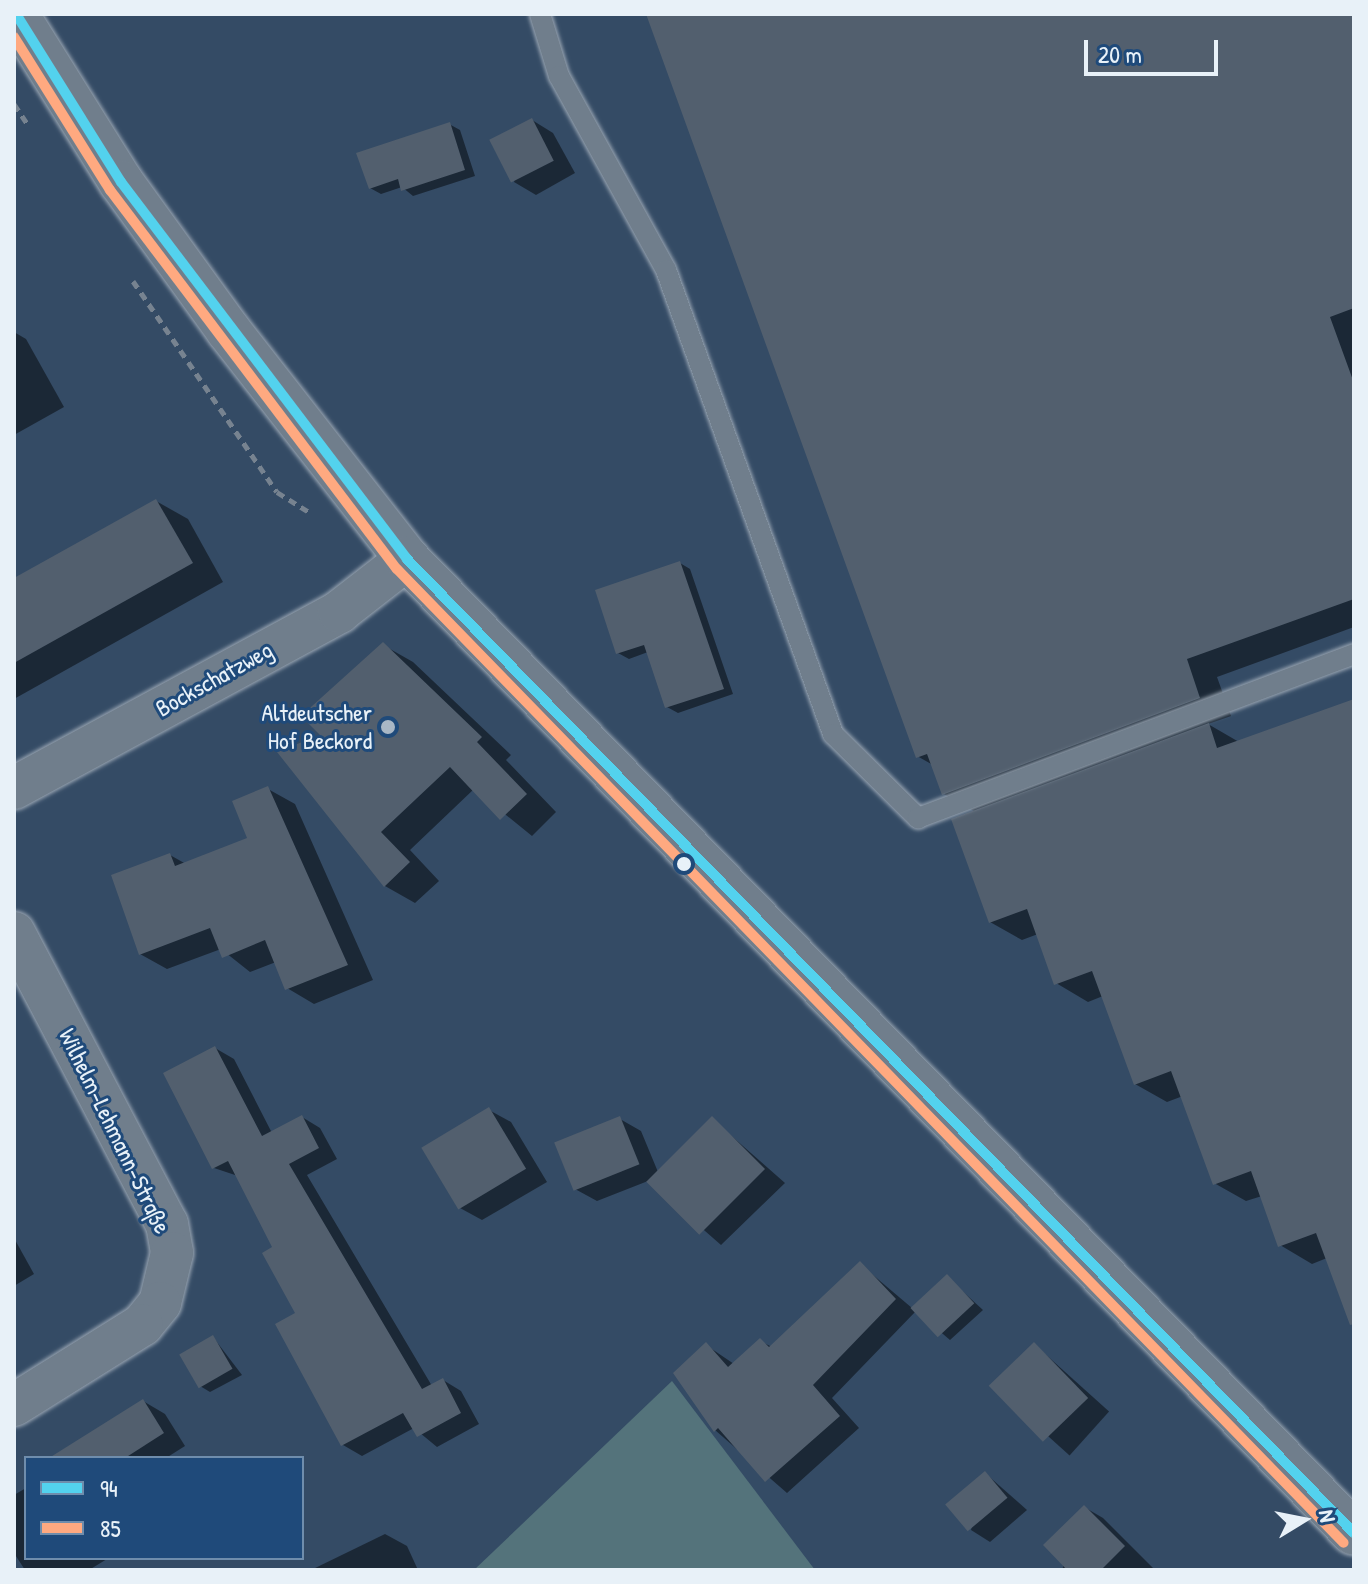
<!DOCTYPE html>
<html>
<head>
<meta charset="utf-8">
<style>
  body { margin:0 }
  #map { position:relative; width:1368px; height:1584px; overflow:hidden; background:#344b65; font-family:"Patrick Hand",sans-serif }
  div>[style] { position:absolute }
  .green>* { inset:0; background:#54737b }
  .shadow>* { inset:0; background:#0007; transform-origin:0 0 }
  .building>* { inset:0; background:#525f6e; transform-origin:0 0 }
  .path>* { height:5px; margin-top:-2.5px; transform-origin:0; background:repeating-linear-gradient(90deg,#778390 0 8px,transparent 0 14px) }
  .roads { filter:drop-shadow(0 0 2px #9aa6b3) drop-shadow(0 0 2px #9aa6b3) }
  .lane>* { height:20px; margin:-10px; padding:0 10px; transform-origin:10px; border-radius:10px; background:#707e8c }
  .street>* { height:42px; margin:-21px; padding:0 21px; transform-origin:21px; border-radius:21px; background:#707e8c }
  .secondary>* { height:44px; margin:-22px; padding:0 22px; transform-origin:22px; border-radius:22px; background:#707e8c }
  .bus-1>* { height:10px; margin:-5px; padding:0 5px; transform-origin:5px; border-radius:5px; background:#53d2ee }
  .bus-2>* { height:10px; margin:-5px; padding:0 5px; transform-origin:5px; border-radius:5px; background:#ffa980 }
  .dots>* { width:22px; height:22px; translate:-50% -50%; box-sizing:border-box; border:4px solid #1f4a7a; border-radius:50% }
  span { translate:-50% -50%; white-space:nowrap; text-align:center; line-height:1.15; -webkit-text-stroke:6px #1f4a7a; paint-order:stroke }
  .street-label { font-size:24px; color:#e8f1f8 }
  .poi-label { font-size:24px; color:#e8f1f8 }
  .right { translate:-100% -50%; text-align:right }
  .frame { position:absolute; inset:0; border:16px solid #e8f1f8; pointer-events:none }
  .legend { position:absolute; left:24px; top:1456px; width:280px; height:104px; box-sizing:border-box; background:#1f4a7a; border:2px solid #6f8dac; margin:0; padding:10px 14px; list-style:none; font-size:24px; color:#e8f1f8 }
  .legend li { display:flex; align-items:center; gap:16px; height:40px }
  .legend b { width:40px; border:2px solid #6f8dac }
  .north { position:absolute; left:1264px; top:1480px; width:80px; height:80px; -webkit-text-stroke:6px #1f4a7a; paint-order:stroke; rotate:80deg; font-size:22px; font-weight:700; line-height:32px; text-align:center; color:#e8f1f8 }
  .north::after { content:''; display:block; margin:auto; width:28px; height:36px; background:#e8f1f8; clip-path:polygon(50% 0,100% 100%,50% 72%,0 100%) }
  .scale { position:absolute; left:1084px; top:40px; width:134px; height:36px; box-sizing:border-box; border:4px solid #e8f1f8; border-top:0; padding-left:10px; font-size:24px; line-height:28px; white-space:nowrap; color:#e8f1f8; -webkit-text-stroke:6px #1f4a7a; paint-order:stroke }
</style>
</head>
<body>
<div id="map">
  <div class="green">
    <div style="clip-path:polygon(672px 1381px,815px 1570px,474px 1570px)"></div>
  </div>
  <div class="shadow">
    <div style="clip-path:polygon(648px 14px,1354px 14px,1354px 627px,1217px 677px,1231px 716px,1208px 724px,1239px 742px,1354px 701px,1354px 1313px,1327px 1258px,1312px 1264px,1280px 1245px,1262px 1196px,1246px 1201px,1214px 1183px,1183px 1096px,1167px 1102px,1135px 1084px,1103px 996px,1088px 1002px,1056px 983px,1038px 934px,1022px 940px,990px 922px,976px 812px,944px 794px,933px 765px,917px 756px)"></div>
    <div style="clip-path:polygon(532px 120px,553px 133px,575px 173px,536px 195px,514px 182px)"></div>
    <div style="clip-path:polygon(449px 124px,460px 130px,475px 176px,413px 196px,402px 187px,381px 194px,370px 188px)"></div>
    <div style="clip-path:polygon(14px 332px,26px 339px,64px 407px,14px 435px)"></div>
    <div style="clip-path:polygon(156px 501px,188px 519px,223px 582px,14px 699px,14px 581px)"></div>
    <div style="clip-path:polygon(680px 563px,690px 569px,733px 694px,678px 713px,667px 707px,648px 652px,629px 659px,618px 653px)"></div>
    <div style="clip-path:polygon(383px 645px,413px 662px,511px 755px,506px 760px,556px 812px,532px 836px,474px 789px,410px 850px,439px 881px,415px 903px,385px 886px,281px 753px,323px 736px)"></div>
    <div style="clip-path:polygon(268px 789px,295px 804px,373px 980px,314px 1004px,287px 988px,276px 962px,250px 972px,221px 949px,167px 969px,140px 954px,170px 855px,186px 864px,250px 839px)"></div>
    <div style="clip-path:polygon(215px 1048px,234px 1059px,272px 1133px,302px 1117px,320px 1128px,337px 1159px,307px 1175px,432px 1386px,443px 1380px,461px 1391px,479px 1424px,437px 1447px,414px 1428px,362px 1456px,343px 1445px,274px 1248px,238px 1176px,214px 1168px)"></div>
    <div style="clip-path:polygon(489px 1110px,511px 1122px,547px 1182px,482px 1220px,460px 1208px)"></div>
    <div style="clip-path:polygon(620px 1119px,641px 1131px,658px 1172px,719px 1125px,785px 1183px,721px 1245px,648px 1181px,597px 1201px,575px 1189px)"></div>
    <div style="clip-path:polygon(14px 1238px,34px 1274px,14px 1286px)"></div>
    <div style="clip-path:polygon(860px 1264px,912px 1308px,947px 1277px,983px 1310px,950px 1340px,916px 1311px,832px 1398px,859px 1428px,787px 1493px,715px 1430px,706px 1345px,734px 1364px,760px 1341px,772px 1347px)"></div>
    <div style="clip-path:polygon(213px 1337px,242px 1375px,210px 1392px,200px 1386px)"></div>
    <div style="left:1034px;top:1344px;width:101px;height:59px;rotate:42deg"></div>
    <div style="clip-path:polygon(143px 1401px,165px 1414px,185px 1446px,166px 1458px,68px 1458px)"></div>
    <div style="clip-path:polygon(985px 1473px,1027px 1510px,990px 1542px,971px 1530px)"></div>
    <div style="clip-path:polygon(26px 1488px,26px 1558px,107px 1559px,89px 1570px,25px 1570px,14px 1553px,14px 1495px)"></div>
    <div style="clip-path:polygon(1084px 1507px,1103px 1518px,1155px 1570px,1062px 1570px)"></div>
    <div style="clip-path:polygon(385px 1534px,407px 1546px,418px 1570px,311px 1570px)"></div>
  </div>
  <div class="building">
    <div style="clip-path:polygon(646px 14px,1354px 14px,1354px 308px,1330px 317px,1354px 383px,1354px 599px,1187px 659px,1200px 698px,942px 795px,927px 754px,916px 758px)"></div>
    <div style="left:532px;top:118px;width:48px;height:48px;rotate:63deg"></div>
    <div style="clip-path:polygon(450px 122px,465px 170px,401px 191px,398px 179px,369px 189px,356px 153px)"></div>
    <div style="clip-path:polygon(156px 499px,193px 563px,14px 663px,14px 578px)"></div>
    <div style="clip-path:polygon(680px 561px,724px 689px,665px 708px,644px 645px,616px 654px,595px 590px)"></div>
    <div style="clip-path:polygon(383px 642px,482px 737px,477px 742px,527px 794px,500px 820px,450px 767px,381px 832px,410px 862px,384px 887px,277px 752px,320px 735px,301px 716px)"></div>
    <div style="clip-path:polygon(1354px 699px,1354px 1324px,1350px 1325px,1316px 1233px,1278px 1247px,1251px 1171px,1213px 1185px,1171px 1071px,1134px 1085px,1092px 971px,1054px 985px,1027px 909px,989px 923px,951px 819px,1209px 723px,1217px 748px)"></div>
    <div style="clip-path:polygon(268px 786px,348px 965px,285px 990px,265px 940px,222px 958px,210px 928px,139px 955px,111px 875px,170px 853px,175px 866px,247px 838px,232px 801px)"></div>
    <div style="clip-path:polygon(215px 1046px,262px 1136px,302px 1115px,319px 1148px,289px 1164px,422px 1389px,443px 1378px,461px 1413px,417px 1437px,403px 1413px,341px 1446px,275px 1324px,295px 1313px,262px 1253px,272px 1247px,228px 1161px,212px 1169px,163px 1073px)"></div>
    <div style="left:489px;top:1107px;width:72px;height:79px;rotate:59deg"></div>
    <div style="left:620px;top:1116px;width:52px;height:71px;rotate:68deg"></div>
    <div style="left:712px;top:1116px;width:75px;height:93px;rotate:45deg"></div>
    <div style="clip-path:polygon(860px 1261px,896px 1299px,813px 1385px,840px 1416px,765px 1482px,718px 1428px,714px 1432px,673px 1373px,706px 1342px,728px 1367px,760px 1338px,769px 1347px)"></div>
    <div style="left:947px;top:1274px;width:40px;height:50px;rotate:47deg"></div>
    <div style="left:213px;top:1335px;width:39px;height:39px;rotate:60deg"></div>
    <div style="left:1034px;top:1342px;width:78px;height:63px;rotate:46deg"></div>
    <div style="clip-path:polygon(143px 1399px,164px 1433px,125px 1458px,49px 1458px)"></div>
    <div style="left:985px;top:1471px;width:35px;height:52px;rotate:50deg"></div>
    <div style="clip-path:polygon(1084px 1505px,1125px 1546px,1101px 1570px,1067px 1570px,1043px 1545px)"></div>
  </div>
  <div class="path">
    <div style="left:14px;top:104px;width:23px;rotate:56deg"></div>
    <div style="left:133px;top:281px;width:255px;rotate:55.7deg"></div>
    <div style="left:277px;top:492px;width:38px;rotate:32deg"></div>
  </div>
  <div class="roads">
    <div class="lane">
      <div style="left:540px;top:14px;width:65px;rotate:73deg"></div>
      <div style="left:559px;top:76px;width:222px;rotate:61.1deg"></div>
      <div style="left:666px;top:270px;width:493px;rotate:70.2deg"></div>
      <div style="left:833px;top:734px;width:120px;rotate:44.7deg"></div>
      <div style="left:918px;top:818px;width:466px;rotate:-20.6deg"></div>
    </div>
    <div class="street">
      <div style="left:14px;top:788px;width:370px;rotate:-28.4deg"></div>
      <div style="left:339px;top:612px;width:86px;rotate:-37.9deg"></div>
      <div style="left:14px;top:933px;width:329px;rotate:62.3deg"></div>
      <div style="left:167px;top:1224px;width:29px;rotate:80deg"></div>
      <div style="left:172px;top:1253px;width:51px;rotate:103.5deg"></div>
      <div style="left:160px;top:1303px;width:28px;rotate:129deg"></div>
      <div style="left:142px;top:1325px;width:151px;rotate:148deg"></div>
    </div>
    <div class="secondary">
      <div style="left:16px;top:14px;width:198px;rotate:58deg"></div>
      <div style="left:121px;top:182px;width:183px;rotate:54.1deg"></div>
      <div style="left:228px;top:330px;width:291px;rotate:52deg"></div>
      <div style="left:407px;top:559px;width:1358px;rotate:45.81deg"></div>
    </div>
  </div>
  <div class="bus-1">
    <div style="left:16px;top:14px;width:198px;rotate:58deg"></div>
    <div style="left:121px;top:182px;width:473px;rotate:52.8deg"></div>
    <div style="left:407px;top:559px;width:1358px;rotate:45.81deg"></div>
  </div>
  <div class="bus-2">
    <div style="left:14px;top:37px;width:181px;rotate:57.9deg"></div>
    <div style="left:110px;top:190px;width:475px;rotate:52.9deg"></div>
    <div style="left:397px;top:569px;width:1358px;rotate:45.81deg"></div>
  </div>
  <div class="dots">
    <div style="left:388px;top:727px;background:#a9b7c5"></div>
    <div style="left:684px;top:864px;background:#e8f1f8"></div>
  </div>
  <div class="street-label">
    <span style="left:214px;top:679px;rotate:-29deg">Bockschatzweg</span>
    <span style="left:115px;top:1131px;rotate:64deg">Wilhelm-Lehmann-Straße</span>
  </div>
  <div class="poi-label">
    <span class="right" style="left:372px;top:727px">Altdeutscher<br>Hof Beckord</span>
  </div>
  <div class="frame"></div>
  <ul class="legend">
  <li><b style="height:10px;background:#53d2ee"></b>94</li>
  <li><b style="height:10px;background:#ffa980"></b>85</li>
  </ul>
  <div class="north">N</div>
  <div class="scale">20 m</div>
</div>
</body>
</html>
